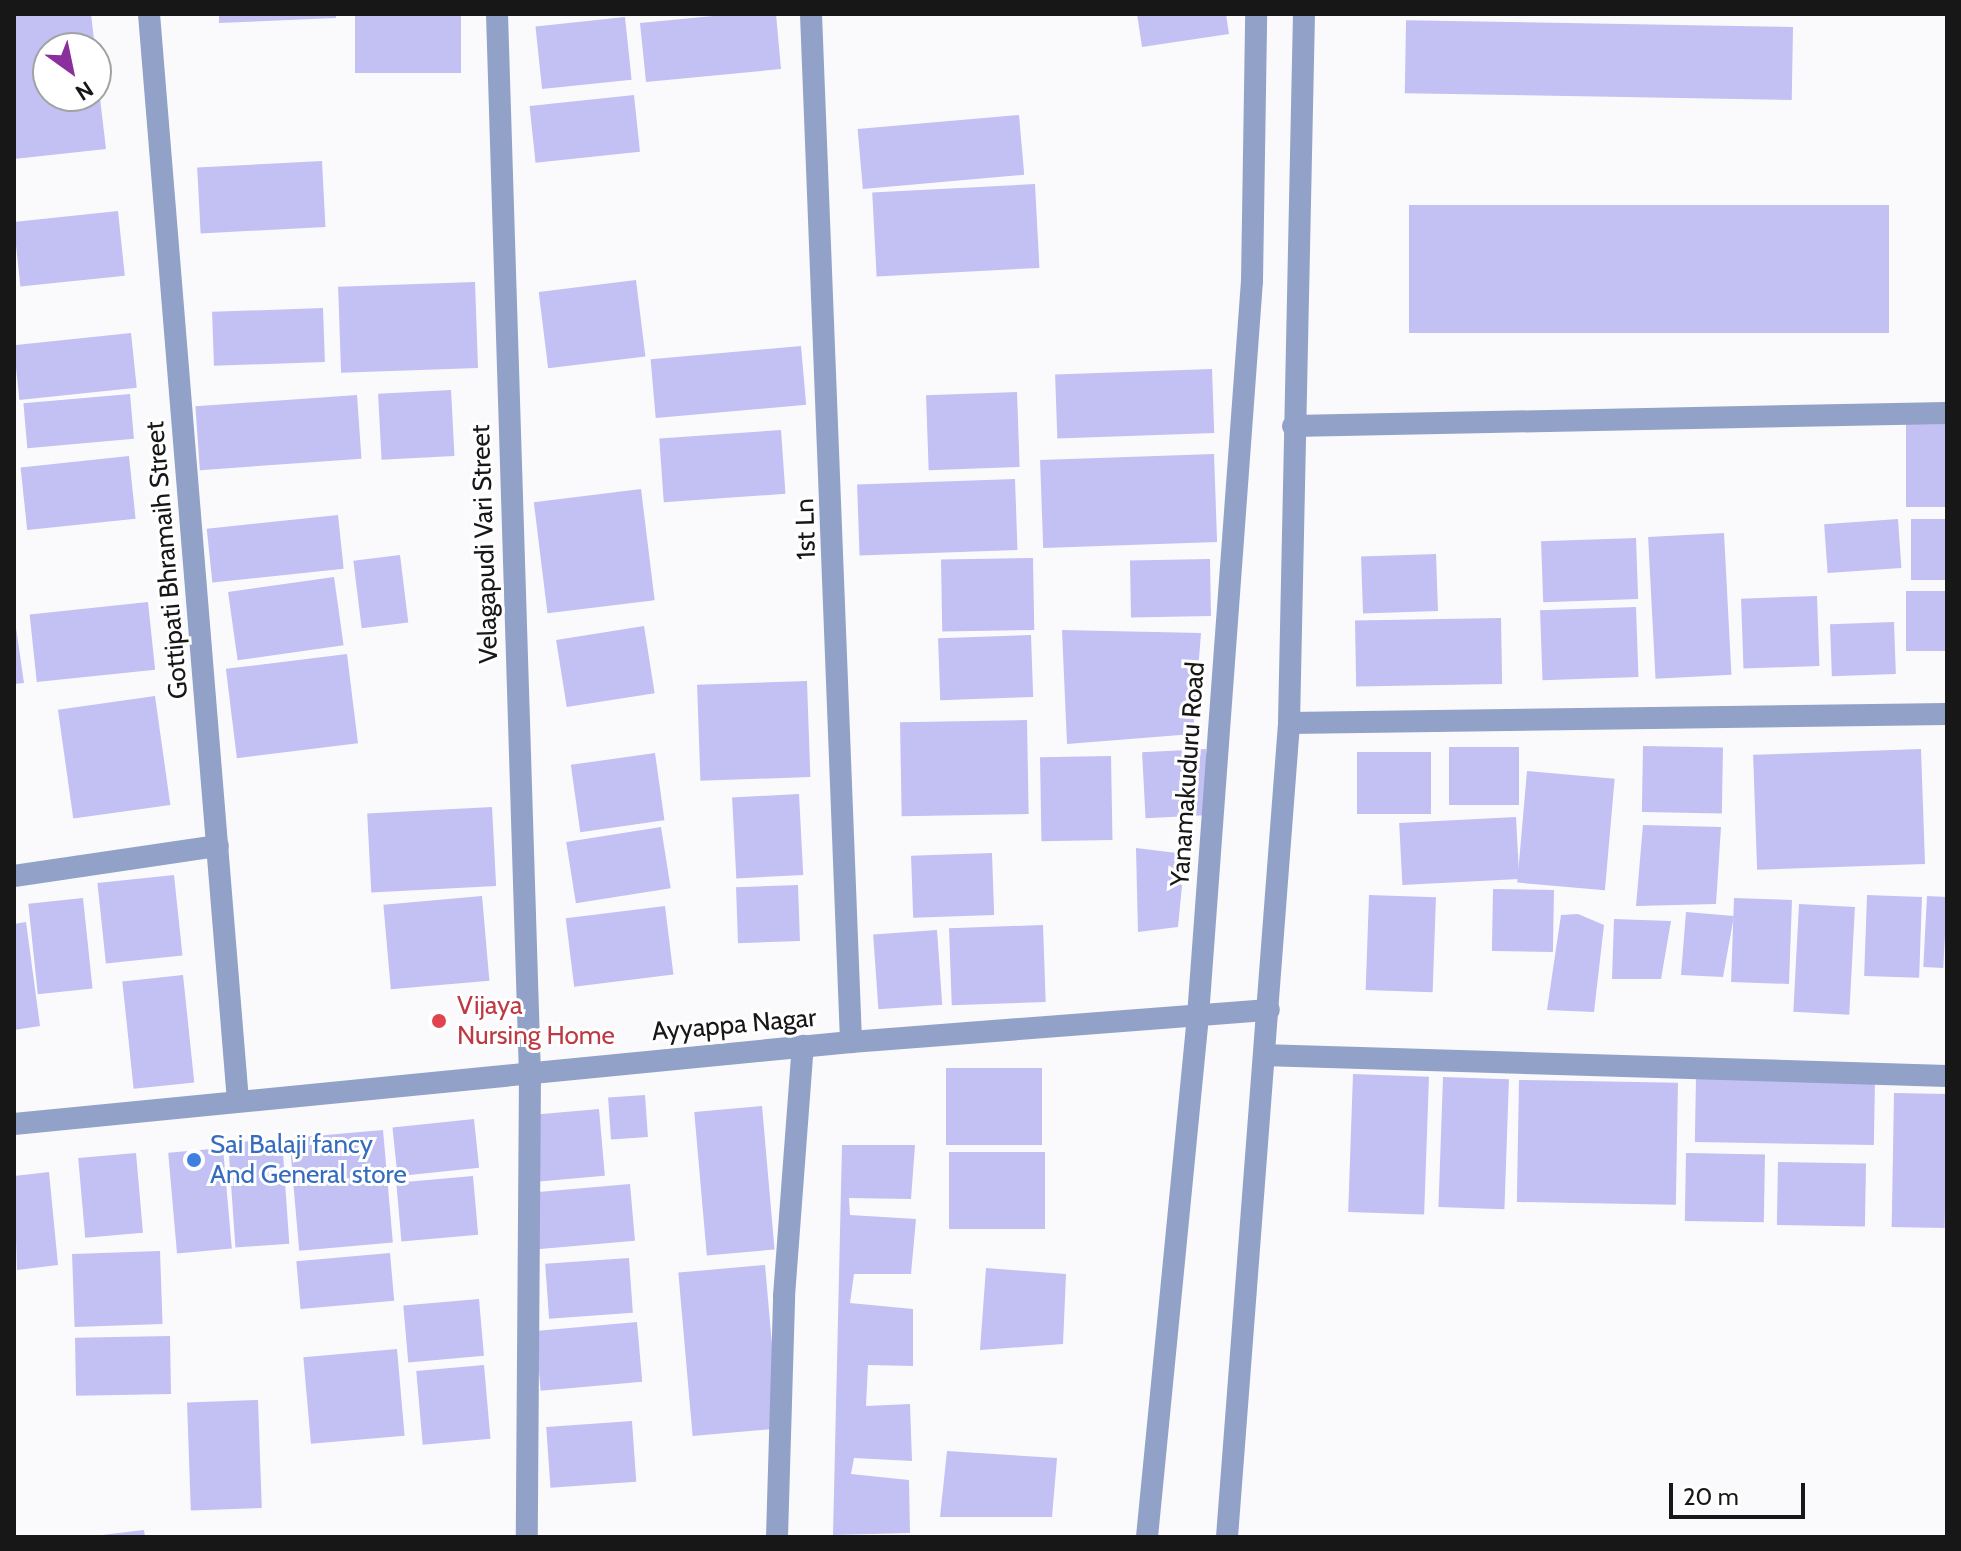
<!DOCTYPE html>
<html>
<head>
<meta charset="utf-8">
<style>
  body { margin:0 }
  #map { position:relative; width:1961px; height:1551px; overflow:hidden; background:#fafafd; font-family:Cabin,sans-serif }
  div>[style] { position:absolute }
  .building>* { inset:0; background:#c3c0f4; transform-origin:0 0 }
  .minor>* { height:22px; margin:-11px; padding:0 11px; transform-origin:11px; border-radius:11px; background:#91a1c8 }
  .tertiary>* { height:22px; margin:-11px; padding:0 11px; transform-origin:11px; border-radius:11px; background:#91a1c8 }
  .dots>* { width:22px; height:22px; translate:-50% -50%; box-sizing:border-box; border:4px solid #fff; border-radius:50% }
  span { translate:-50% -50%; white-space:nowrap; text-align:center; line-height:1.15; -webkit-text-stroke:6px #fff; paint-order:stroke }
  .street-label { font-size:26px; color:#171718 }
  .health-label { font-size:26px; color:#be3a42 }
  .left { translate:0 -50%; text-align:left }
  .shop-label { font-size:26px; color:#366cbe }
  .frame { position:absolute; inset:0; border:16px solid #171718; pointer-events:none }
  .north { position:absolute; left:32px; top:32px; width:80px; height:80px; box-sizing:border-box; background:#fff; border:2px solid #a2a2a3; border-radius:50%; rotate:147deg; font-size:22px; font-weight:700; line-height:32px; text-align:center; color:#171718 }
  .north::after { content:''; display:block; margin:auto; width:28px; height:36px; background:#8a2f9b; clip-path:polygon(50% 0,100% 100%,50% 72%,0 100%) }
  .scale { position:absolute; left:1669px; top:1483px; width:136px; height:36px; box-sizing:border-box; border:4px solid #171718; border-top:0; padding-left:10px; font-size:24px; line-height:28px; white-space:nowrap; color:#171718; -webkit-text-stroke:6px #fff; paint-order:stroke }
</style>
</head>
<body>
<div id="map">
  <div class="building">
    <div style="clip-path:polygon(14px 14px,91px 14px,95px 48px,48px 48px,48px 96px,96px 96px,98px 81px,106px 149px,14px 159px)"></div>
    <div style="clip-path:polygon(219px 14px,336px 14px,336px 18px,219px 23px)"></div>
    <div style="left:355px;top:14px;width:106px;height:59px"></div>
    <div style="clip-path:polygon(734px 14px,776px 14px,781px 69px,646px 82px,640px 23px)"></div>
    <div style="clip-path:polygon(1137px 14px,1226px 14px,1229px 34px,1142px 47px)"></div>
    <div style="left:625px;top:17px;width:63px;height:90px;rotate:84deg"></div>
    <div style="left:1793px;top:27px;width:73px;height:387px;rotate:91deg"></div>
    <div style="left:634px;top:95px;width:57px;height:105px;rotate:84deg"></div>
    <div style="left:1019px;top:115px;width:60px;height:162px;rotate:85deg"></div>
    <div style="left:322px;top:161px;width:66px;height:125px;rotate:87deg"></div>
    <div style="left:1035px;top:184px;width:84px;height:163px;rotate:87deg"></div>
    <div style="left:1409px;top:205px;width:480px;height:128px"></div>
    <div style="left:118px;top:211px;width:65px;height:105px;rotate:84deg"></div>
    <div style="left:636px;top:280px;width:77px;height:98px;rotate:83deg"></div>
    <div style="left:475px;top:282px;width:86px;height:137px;rotate:88deg"></div>
    <div style="left:323px;top:308px;width:54px;height:111px;rotate:88deg"></div>
    <div style="left:131px;top:333px;width:55px;height:118px;rotate:84deg"></div>
    <div style="left:801px;top:346px;width:59px;height:151px;rotate:85deg"></div>
    <div style="left:1212px;top:369px;width:64px;height:157px;rotate:88deg"></div>
    <div style="left:451px;top:390px;width:66px;height:73px;rotate:87deg"></div>
    <div style="left:1017px;top:392px;width:75px;height:91px;rotate:88deg"></div>
    <div style="left:130px;top:394px;width:45px;height:107px;rotate:85deg"></div>
    <div style="left:357px;top:395px;width:64px;height:162px;rotate:86deg"></div>
    <div style="left:1947px;top:424px;width:83px;height:41px;rotate:90deg"></div>
    <div style="left:781px;top:430px;width:64px;height:122px;rotate:86deg"></div>
    <div style="left:1214px;top:454px;width:88px;height:174px;rotate:88deg"></div>
    <div style="left:129px;top:456px;width:63px;height:109px;rotate:84deg"></div>
    <div style="left:1015px;top:479px;width:71px;height:158px;rotate:88deg"></div>
    <div style="left:641px;top:489px;width:112px;height:108px;rotate:83deg"></div>
    <div style="left:338px;top:515px;width:54px;height:132px;rotate:84deg"></div>
    <div style="left:1898px;top:519px;width:49px;height:74px;rotate:86deg"></div>
    <div style="left:1947px;top:519px;width:61px;height:36px;rotate:90deg"></div>
    <div style="left:1724px;top:533px;width:142px;height:76px;rotate:87deg"></div>
    <div style="left:1636px;top:538px;width:61px;height:95px;rotate:88deg"></div>
    <div style="left:1436px;top:554px;width:57px;height:75px;rotate:88deg"></div>
    <div style="left:400px;top:555px;width:68px;height:47px;rotate:83deg"></div>
    <div style="left:1033px;top:558px;width:72px;height:92px;rotate:89deg"></div>
    <div style="left:1210px;top:559px;width:57px;height:80px;rotate:89deg"></div>
    <div style="left:334px;top:577px;width:69px;height:107px;rotate:82deg"></div>
    <div style="left:1947px;top:591px;width:60px;height:41px;rotate:90deg"></div>
    <div style="left:1817px;top:596px;width:70px;height:76px;rotate:88deg"></div>
    <div style="left:148px;top:602px;width:68px;height:119px;rotate:84deg"></div>
    <div style="left:1636px;top:607px;width:70px;height:96px;rotate:88deg"></div>
    <div style="clip-path:polygon(14px 614px,24px 683px,14px 684px)"></div>
    <div style="left:1501px;top:618px;width:66px;height:146px;rotate:89deg"></div>
    <div style="left:1894px;top:622px;width:52px;height:64px;rotate:88deg"></div>
    <div style="left:644px;top:626px;width:68px;height:89px;rotate:81deg"></div>
    <div style="clip-path:polygon(1062px 630px,1201px 633px,1193px 734px,1067px 744px)"></div>
    <div style="left:1031px;top:635px;width:62px;height:93px;rotate:88deg"></div>
    <div style="left:347px;top:654px;width:90px;height:122px;rotate:83deg"></div>
    <div style="left:807px;top:681px;width:96px;height:110px;rotate:88deg"></div>
    <div style="left:155px;top:696px;width:110px;height:98px;rotate:82deg"></div>
    <div style="left:1027px;top:720px;width:94px;height:127px;rotate:89deg"></div>
    <div style="left:1643px;top:746px;width:80px;height:66px;rotate:1deg"></div>
    <div style="left:1519px;top:747px;width:58px;height:70px;rotate:90deg"></div>
    <div style="left:1206px;top:749px;width:66px;height:64px;rotate:87deg"></div>
    <div style="left:1921px;top:749px;width:115px;height:168px;rotate:88deg"></div>
    <div style="left:1431px;top:752px;width:62px;height:74px;rotate:90deg"></div>
    <div style="left:655px;top:753px;width:68px;height:85px;rotate:82deg"></div>
    <div style="left:1111px;top:756px;width:84px;height:71px;rotate:89deg"></div>
    <div style="left:1527px;top:771px;width:88px;height:112px;rotate:5deg"></div>
    <div style="left:799px;top:794px;width:81px;height:67px;rotate:87deg"></div>
    <div style="left:492px;top:807px;width:79px;height:125px;rotate:87deg"></div>
    <div style="left:1516px;top:817px;width:62px;height:117px;rotate:87deg"></div>
    <div style="clip-path:polygon(1643px 825px,1721px 827px,1716px 904px,1636px 906px)"></div>
    <div style="left:661px;top:827px;width:62px;height:96px;rotate:81deg"></div>
    <div style="clip-path:polygon(1136px 848px,1185px 854px,1178px 927px,1138px 932px)"></div>
    <div style="left:992px;top:853px;width:62px;height:81px;rotate:88deg"></div>
    <div style="left:174px;top:875px;width:81px;height:77px;rotate:84deg"></div>
    <div style="left:798px;top:885px;width:56px;height:62px;rotate:88deg"></div>
    <div style="left:1493px;top:889px;width:61px;height:62px;rotate:1deg"></div>
    <div style="left:1369px;top:895px;width:67px;height:95px;rotate:2deg"></div>
    <div style="left:1867px;top:895px;width:55px;height:81px;rotate:2deg"></div>
    <div style="left:482px;top:896px;width:85px;height:99px;rotate:85deg"></div>
    <div style="left:1927px;top:896px;width:20px;height:71px;rotate:3deg"></div>
    <div style="left:83px;top:898px;width:91px;height:55px;rotate:84deg"></div>
    <div style="left:1734px;top:898px;width:58px;height:84px;rotate:2deg"></div>
    <div style="left:1799px;top:904px;width:56px;height:108px;rotate:3deg"></div>
    <div style="left:665px;top:906px;width:69px;height:100px;rotate:83deg"></div>
    <div style="clip-path:polygon(1686px 912px,1734px 916px,1723px 977px,1681px 975px)"></div>
    <div style="clip-path:polygon(1578px 914px,1604px 925px,1594px 1012px,1547px 1010px,1561px 915px)"></div>
    <div style="clip-path:polygon(1614px 919px,1671px 921px,1661px 979px,1612px 979px)"></div>
    <div style="clip-path:polygon(26px 922px,40px 1026px,14px 1030px,14px 924px)"></div>
    <div style="left:1043px;top:925px;width:77px;height:94px;rotate:88deg"></div>
    <div style="left:937px;top:930px;width:75px;height:64px;rotate:86deg"></div>
    <div style="left:183px;top:975px;width:108px;height:61px;rotate:84deg"></div>
    <div style="left:1042px;top:1068px;width:77px;height:96px;rotate:90deg"></div>
    <div style="left:1353px;top:1074px;width:76px;height:138px;rotate:2deg"></div>
    <div style="left:1443px;top:1077px;width:66px;height:130px;rotate:2deg"></div>
    <div style="left:1696px;top:1077px;width:179px;height:65px;rotate:1deg"></div>
    <div style="left:1519px;top:1080px;width:159px;height:122px;rotate:1deg"></div>
    <div style="left:1894px;top:1093px;width:53px;height:134px;rotate:1deg"></div>
    <div style="left:645px;top:1095px;width:42px;height:37px;rotate:86deg"></div>
    <div style="left:762px;top:1106px;width:144px;height:68px;rotate:85deg"></div>
    <div style="left:599px;top:1109px;width:67px;height:69px;rotate:85deg"></div>
    <div style="left:474px;top:1119px;width:49px;height:82px;rotate:84deg"></div>
    <div style="left:383px;top:1130px;width:113px;height:94px;rotate:85deg"></div>
    <div style="left:282px;top:1139px;width:105px;height:54px;rotate:86deg"></div>
    <div style="clip-path:polygon(842px 1145px,915px 1145px,911px 1199px,849px 1198px,850px 1215px,916px 1219px,911px 1274px,854px 1274px,850px 1303px,913px 1309px,913px 1366px,868px 1365px,866px 1406px,910px 1404px,912px 1461px,854px 1458px,851px 1474px,909px 1480px,910px 1533px,833px 1535px)"></div>
    <div style="left:223px;top:1148px;width:101px;height:55px;rotate:85deg"></div>
    <div style="left:1045px;top:1152px;width:77px;height:96px;rotate:90deg"></div>
    <div style="left:136px;top:1153px;width:80px;height:58px;rotate:85deg"></div>
    <div style="left:1686px;top:1153px;width:79px;height:68px;rotate:1deg"></div>
    <div style="left:1778px;top:1162px;width:88px;height:63px;rotate:1deg"></div>
    <div style="clip-path:polygon(49px 1172px,58px 1265px,17px 1270px,14px 1176px)"></div>
    <div style="left:473px;top:1176px;width:59px;height:77px;rotate:85deg"></div>
    <div style="left:630px;top:1184px;width:57px;height:98px;rotate:85deg"></div>
    <div style="left:160px;top:1251px;width:73px;height:88px;rotate:88deg"></div>
    <div style="left:390px;top:1253px;width:48px;height:94px;rotate:85deg"></div>
    <div style="left:629px;top:1258px;width:55px;height:84px;rotate:86deg"></div>
    <div style="left:765px;top:1265px;width:164px;height:87px;rotate:85deg"></div>
    <div style="clip-path:polygon(986px 1268px,1066px 1274px,1063px 1344px,980px 1350px)"></div>
    <div style="left:479px;top:1299px;width:57px;height:76px;rotate:85deg"></div>
    <div style="left:637px;top:1322px;width:60px;height:102px;rotate:85deg"></div>
    <div style="left:170px;top:1336px;width:58px;height:95px;rotate:89deg"></div>
    <div style="left:397px;top:1349px;width:87px;height:94px;rotate:85deg"></div>
    <div style="left:484px;top:1365px;width:74px;height:68px;rotate:85deg"></div>
    <div style="left:258px;top:1400px;width:108px;height:71px;rotate:88deg"></div>
    <div style="left:632px;top:1421px;width:61px;height:86px;rotate:86deg"></div>
    <div style="clip-path:polygon(947px 1451px,1057px 1458px,1052px 1517px,940px 1517px)"></div>
    <div style="clip-path:polygon(144px 1530px,145px 1537px,102px 1537px,102px 1535px)"></div>
  </div>
  <div class="minor">
    <div style="left:149px;top:14px;width:1091px;rotate:85.32deg"></div>
    <div style="left:497px;top:14px;width:1060px;rotate:88.22deg"></div>
    <div style="left:530px;top:1073px;width:464px;rotate:90.4deg"></div>
    <div style="left:811px;top:14px;width:1029px;rotate:87.77deg"></div>
    <div style="left:1293px;top:426px;width:654px;rotate:-1.14deg"></div>
    <div style="left:1289px;top:723px;width:658px;rotate:-0.78deg"></div>
    <div style="left:14px;top:876px;width:206px;rotate:-8.4deg"></div>
    <div style="left:1265px;top:1055px;width:682px;rotate:1.76deg"></div>
    <div style="left:14px;top:1124px;width:841px;rotate:-5.6deg"></div>
    <div style="left:851px;top:1042px;width:419px;rotate:-4.4deg"></div>
    <div style="left:777px;top:1537px;width:241px;rotate:-88.3deg"></div>
    <div style="left:784px;top:1296px;width:251px;rotate:-85.7deg"></div>
  </div>
  <div class="tertiary">
    <div style="left:1147px;top:1537px;width:523px;rotate:-84.41deg"></div>
    <div style="left:1198px;top:1016px;width:737px;rotate:-85.8deg"></div>
    <div style="left:1252px;top:281px;width:267px;rotate:-89.1deg"></div>
    <div style="left:1227px;top:1537px;width:816px;rotate:-85.64deg"></div>
    <div style="left:1289px;top:723px;width:709px;rotate:-88.79deg"></div>
  </div>
  <div class="dots">
    <div style="left:439px;top:1021px;background:#e0444e"></div>
    <div style="left:194px;top:1160px;background:#3f7fe0"></div>
  </div>
  <div class="street-label">
    <span style="left:806px;top:529px;rotate:-92deg">1st Ln</span>
    <span style="left:485px;top:544px;rotate:-92deg">Velagapudi Vari Street</span>
    <span style="left:167px;top:560px;rotate:-95deg">Gottipati Bhramaih Street</span>
    <span style="left:1188px;top:774px;rotate:-86deg">Yanamakuduru Road</span>
    <span style="left:734px;top:1025px;rotate:-5deg">Ayyappa Nagar</span>
  </div>
  <div class="health-label">
    <span class="left" style="left:457px;top:1021px">Vijaya<br>Nursing Home</span>
  </div>
  <div class="shop-label">
    <span class="left" style="left:210px;top:1160px">Sai Balaji fancy<br>And General store</span>
  </div>
  <div class="frame"></div>
  <div class="north">N</div>
  <div class="scale">20 m</div>
</div>
</body>
</html>
